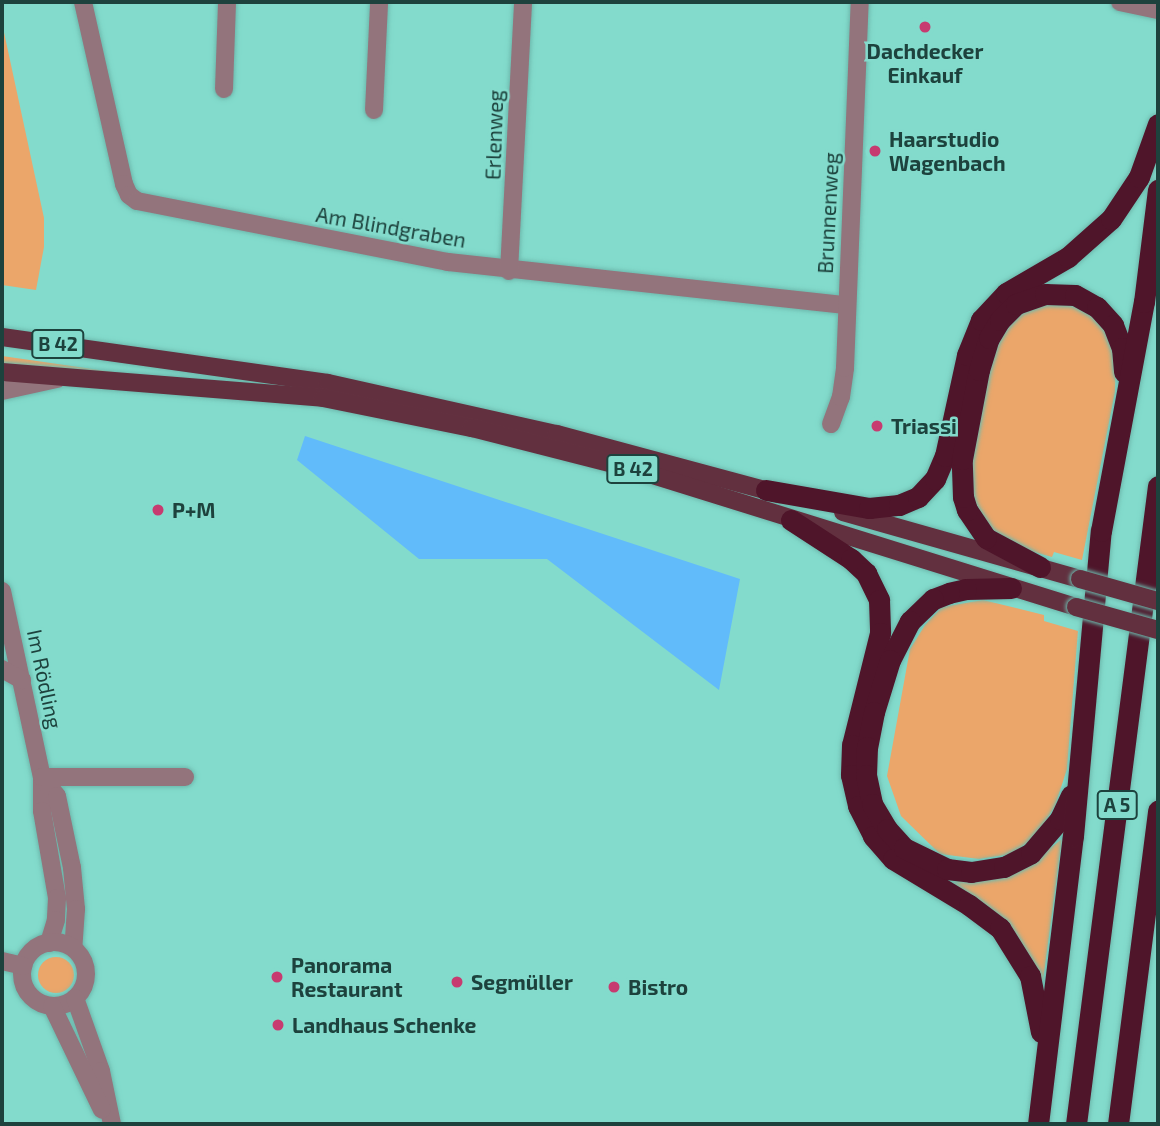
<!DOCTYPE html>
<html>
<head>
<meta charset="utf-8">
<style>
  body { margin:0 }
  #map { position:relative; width:1160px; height:1126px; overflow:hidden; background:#83dbcc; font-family:"Exo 2",sans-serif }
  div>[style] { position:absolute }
  .green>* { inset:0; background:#eba66a }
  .round { border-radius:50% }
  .water>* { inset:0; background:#61bbfa }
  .roads { filter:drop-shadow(0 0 2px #6db9ad) drop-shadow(0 0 2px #6db9ad) }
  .minor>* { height:18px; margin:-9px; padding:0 9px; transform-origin:9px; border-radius:9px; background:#93747c }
  .minor>.ring { margin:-9px; padding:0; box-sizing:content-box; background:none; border:18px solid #93747c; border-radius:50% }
  .major>* { height:18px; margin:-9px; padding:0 9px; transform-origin:9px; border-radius:9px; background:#62303f }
  .highway>* { height:21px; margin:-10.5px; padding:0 10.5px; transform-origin:10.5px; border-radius:10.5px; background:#4f152a }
  .bridges { filter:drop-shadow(0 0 2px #6db9ad) drop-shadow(0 0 2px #6db9ad) }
  .major-bridge>* { height:18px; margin:-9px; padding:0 9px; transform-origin:9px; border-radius:9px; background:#62303f }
  .dots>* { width:19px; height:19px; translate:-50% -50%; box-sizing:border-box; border:4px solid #83dbcc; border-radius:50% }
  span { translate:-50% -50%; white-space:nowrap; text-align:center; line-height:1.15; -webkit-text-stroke:5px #83dbcc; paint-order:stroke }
  .shield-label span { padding:2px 5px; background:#83dbcc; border:2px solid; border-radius:5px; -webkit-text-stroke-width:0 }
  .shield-label { font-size:19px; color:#1d423d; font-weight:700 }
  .poi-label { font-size:21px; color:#1d423d; font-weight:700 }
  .left { translate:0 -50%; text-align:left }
  .street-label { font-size:21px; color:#1d423d }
  .frame { position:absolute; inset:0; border:4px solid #1d423d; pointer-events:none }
</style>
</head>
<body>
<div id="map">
  <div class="green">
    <div style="clip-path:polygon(2px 23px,44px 218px,44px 247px,36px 290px,2px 285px)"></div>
    <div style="clip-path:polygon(1048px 302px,1082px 308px,1100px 320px,1116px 355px,1115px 392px,1082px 560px,1054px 552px,1052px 557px,1030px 551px,987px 527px,969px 492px,969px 468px,992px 354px,1006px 325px,1025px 309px)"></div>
    <div style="clip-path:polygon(2px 356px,120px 373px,2px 364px)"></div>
    <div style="clip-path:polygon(983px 600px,1044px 615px,1044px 621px,1078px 631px,1067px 769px,1055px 806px,1036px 836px,1012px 854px,979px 859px,940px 854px,901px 816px,887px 776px,910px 649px,925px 625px,942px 607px)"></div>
    <div style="clip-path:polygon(1062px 839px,1043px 981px,1038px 980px,946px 884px,949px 879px,1032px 862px)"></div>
    <div class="round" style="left:38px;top:957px;width:36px;height:36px"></div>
  </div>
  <div class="water">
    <div style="clip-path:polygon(305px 436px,740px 579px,719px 690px,547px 559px,419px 559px,297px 460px)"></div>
  </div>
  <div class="roads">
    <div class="minor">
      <div style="left:83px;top:2px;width:187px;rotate:77.3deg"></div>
      <div style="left:124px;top:184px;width:12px;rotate:66deg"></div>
      <div style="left:129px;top:195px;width:10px;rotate:37deg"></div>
      <div style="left:137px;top:201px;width:317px;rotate:11.1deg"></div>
      <div style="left:448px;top:262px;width:400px;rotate:6.2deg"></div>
      <div style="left:1120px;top:2px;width:39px;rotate:12deg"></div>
      <div style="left:224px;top:89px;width:87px;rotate:-88deg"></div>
      <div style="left:374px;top:110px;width:108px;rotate:-87.3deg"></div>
      <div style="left:509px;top:271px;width:269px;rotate:-87deg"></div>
      <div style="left:2px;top:391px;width:56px;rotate:-12.3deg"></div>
      <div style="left:831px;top:424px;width:29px;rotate:-70deg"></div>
      <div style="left:841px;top:397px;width:29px;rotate:-82deg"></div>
      <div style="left:845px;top:368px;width:366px;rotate:-87.7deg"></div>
      <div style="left:2px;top:591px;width:190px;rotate:77.9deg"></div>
      <div style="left:42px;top:777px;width:34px;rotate:90deg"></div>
      <div style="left:42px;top:811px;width:88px;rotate:80.2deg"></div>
      <div style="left:57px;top:898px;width:22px;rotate:93deg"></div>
      <div style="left:56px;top:920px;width:24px;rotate:107deg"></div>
      <div style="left:2px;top:669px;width:23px;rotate:29deg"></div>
      <div style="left:42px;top:777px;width:24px;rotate:52deg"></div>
      <div style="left:57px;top:796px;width:74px;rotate:78.2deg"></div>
      <div style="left:72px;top:868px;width:41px;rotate:84.4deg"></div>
      <div style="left:76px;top:909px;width:39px;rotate:94deg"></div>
      <div style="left:42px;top:777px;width:143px"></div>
      <div class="ring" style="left:22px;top:942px;width:46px;height:46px"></div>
      <div style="left:2px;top:961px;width:22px;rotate:13deg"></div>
      <div style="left:75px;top:998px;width:77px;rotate:70.4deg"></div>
      <div style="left:101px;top:1071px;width:54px;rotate:78.3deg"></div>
      <div style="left:52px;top:1006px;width:115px;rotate:64.3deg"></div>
    </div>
    <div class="major">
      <div style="left:2px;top:337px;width:329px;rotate:8deg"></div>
      <div style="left:328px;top:383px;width:235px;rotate:12.6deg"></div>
      <div style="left:557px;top:434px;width:230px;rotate:15.1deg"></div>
      <div style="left:2px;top:372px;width:322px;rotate:4.6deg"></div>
      <div style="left:323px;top:398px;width:152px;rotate:11.4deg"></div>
      <div style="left:472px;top:428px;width:166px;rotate:14.3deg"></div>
      <div style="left:633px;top:469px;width:464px;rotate:17.3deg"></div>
      <div style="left:843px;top:512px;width:246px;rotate:15.8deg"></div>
    </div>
    <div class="highway">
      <div style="left:766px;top:490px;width:105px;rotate:9.9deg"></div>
      <div style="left:869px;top:508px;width:30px;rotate:-6deg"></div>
      <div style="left:899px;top:505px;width:21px;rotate:-23deg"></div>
      <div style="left:918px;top:497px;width:25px;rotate:-47deg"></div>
      <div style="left:935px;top:479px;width:25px;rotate:-67deg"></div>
      <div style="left:945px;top:456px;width:103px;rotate:-77.7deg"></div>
      <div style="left:967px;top:355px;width:38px;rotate:-68deg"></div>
      <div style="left:981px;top:320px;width:37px;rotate:-47deg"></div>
      <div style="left:1006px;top:293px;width:72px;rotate:-30.1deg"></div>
      <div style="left:1068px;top:257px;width:57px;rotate:-41.5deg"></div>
      <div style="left:1111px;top:219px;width:50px;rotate:-56.3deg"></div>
      <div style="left:1139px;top:177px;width:56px;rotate:-70.3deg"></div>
      <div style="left:791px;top:520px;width:72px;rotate:33deg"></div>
      <div style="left:851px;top:559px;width:21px;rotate:43deg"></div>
      <div style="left:866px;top:573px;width:30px;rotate:64deg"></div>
      <div style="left:879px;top:600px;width:33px;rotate:88deg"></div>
      <div style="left:880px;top:633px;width:115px;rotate:104deg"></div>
      <div style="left:852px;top:745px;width:30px;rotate:92deg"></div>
      <div style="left:851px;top:775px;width:32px;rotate:77deg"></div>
      <div style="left:858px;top:806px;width:34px;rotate:63deg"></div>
      <div style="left:873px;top:836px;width:30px;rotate:49deg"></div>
      <div style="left:893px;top:859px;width:89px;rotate:31.2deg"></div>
      <div style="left:969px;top:905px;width:39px;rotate:37deg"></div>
      <div style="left:1000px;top:928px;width:57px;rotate:58deg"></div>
      <div style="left:1030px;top:976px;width:57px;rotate:78.9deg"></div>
      <div style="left:1040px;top:567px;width:61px;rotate:-151.8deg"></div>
      <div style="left:986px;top:538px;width:34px;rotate:-124deg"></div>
      <div style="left:967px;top:510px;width:14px;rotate:-107deg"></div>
      <div style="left:963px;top:497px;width:38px;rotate:-92deg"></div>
      <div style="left:962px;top:459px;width:91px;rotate:-79.2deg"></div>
      <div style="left:979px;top:370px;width:34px;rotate:-73deg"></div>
      <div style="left:989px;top:338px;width:21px;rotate:-59deg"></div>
      <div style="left:1000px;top:320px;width:23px;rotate:-45deg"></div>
      <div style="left:1016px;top:304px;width:31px;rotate:-19deg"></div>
      <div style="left:1045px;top:294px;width:30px;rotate:2deg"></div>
      <div style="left:1075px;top:295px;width:25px;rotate:29deg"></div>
      <div style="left:1097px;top:307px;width:24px;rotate:48deg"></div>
      <div style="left:1113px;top:325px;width:25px;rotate:69deg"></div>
      <div style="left:1122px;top:348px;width:24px;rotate:85deg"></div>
      <div style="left:1011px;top:588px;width:45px;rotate:178.7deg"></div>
      <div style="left:966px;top:589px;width:17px;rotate:167deg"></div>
      <div style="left:949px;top:593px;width:17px;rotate:159deg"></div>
      <div style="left:933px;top:599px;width:32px;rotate:136deg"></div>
      <div style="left:910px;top:621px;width:44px;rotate:117.1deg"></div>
      <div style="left:890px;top:660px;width:54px;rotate:107.1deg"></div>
      <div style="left:874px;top:712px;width:36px;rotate:101deg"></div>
      <div style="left:867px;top:747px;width:28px;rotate:92deg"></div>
      <div style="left:866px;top:775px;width:30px;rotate:78deg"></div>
      <div style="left:872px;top:804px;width:29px;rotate:59deg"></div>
      <div style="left:887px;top:829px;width:25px;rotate:48deg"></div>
      <div style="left:904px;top:848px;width:48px;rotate:26deg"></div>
      <div style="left:947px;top:869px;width:24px;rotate:7deg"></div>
      <div style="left:971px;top:872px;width:33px;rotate:-9deg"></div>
      <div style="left:1004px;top:867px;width:30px;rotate:-27deg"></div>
      <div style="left:1031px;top:853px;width:45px;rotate:-49.5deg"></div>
      <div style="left:1060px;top:819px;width:26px;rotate:-65deg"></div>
      <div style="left:1038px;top:1124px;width:290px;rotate:-83.1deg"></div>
      <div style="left:1073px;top:836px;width:306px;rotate:-84.8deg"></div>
      <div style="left:1101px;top:531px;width:233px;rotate:-79.4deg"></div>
      <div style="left:1144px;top:302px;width:113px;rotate:-82.9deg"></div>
      <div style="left:1076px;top:1124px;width:643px;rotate:-82.68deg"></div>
      <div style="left:1118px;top:1124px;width:316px;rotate:-82.7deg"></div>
    </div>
  </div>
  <div class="bridges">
    <div class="major-bridge">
      <div style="left:1080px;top:579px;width:81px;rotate:15.8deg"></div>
      <div style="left:1076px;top:607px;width:85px;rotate:15.7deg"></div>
    </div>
  </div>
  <div class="dots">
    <div style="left:925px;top:27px;background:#c73b70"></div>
    <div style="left:875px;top:151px;background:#c73b70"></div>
    <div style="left:877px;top:426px;background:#c73b70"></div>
    <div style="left:158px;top:510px;background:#c73b70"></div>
    <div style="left:277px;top:977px;background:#c73b70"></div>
    <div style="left:457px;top:982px;background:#c73b70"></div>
    <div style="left:614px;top:987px;background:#c73b70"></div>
    <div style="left:278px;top:1025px;background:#c73b70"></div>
  </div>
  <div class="shield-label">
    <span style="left:58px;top:344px">B 42</span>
    <span style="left:633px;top:469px">B 42</span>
    <span style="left:1117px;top:805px">A 5</span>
  </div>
  <div class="poi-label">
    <span style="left:925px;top:63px">Dachdecker<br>Einkauf</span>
    <span class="left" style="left:889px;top:151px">Haarstudio<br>Wagenbach</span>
    <span class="left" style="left:891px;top:426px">Triassi</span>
    <span class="left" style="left:172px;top:510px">P+M</span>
    <span class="left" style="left:291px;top:977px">Panorama<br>Restaurant</span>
    <span class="left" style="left:471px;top:982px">Segmüller</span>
    <span class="left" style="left:628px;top:987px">Bistro</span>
    <span class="left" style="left:292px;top:1025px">Landhaus Schenke</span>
  </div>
  <div class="street-label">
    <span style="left:494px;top:135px;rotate:-88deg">Erlenweg</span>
    <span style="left:828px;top:213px;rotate:-87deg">Brunnenweg</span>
    <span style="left:391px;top:227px;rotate:10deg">Am Blindgraben</span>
    <span style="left:45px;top:679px;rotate:78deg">Im Rödling</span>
  </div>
  <div class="frame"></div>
</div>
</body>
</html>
